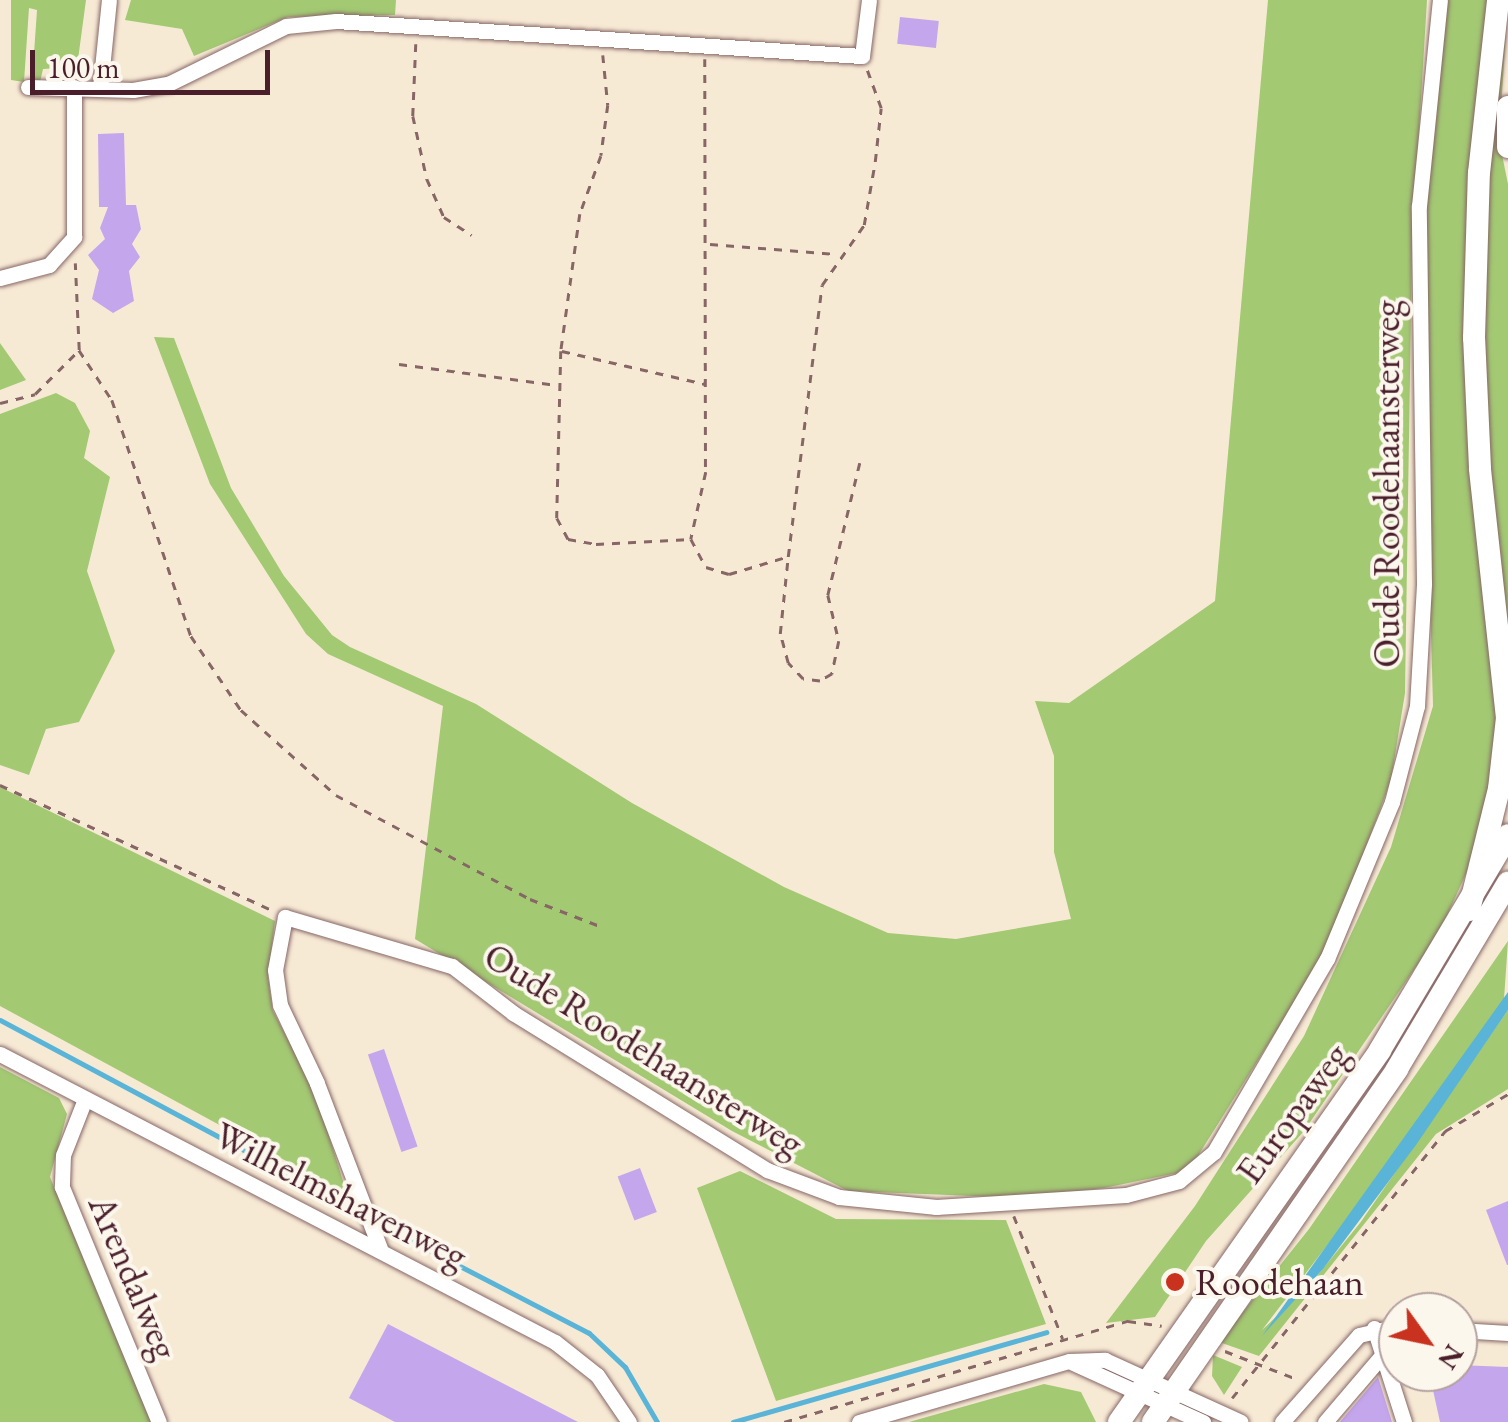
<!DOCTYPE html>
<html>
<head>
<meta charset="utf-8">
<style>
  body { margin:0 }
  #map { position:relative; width:1508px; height:1422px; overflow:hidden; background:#f7ead5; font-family:"EB Garamond",serif }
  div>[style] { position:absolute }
  .green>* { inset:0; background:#a3c973 }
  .water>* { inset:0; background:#59b4d7 }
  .stream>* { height:5px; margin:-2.5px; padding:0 2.5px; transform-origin:2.5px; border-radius:2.5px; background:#59b4d7 }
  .building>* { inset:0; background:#c4a6ed; transform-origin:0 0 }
  .path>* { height:2.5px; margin-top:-1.25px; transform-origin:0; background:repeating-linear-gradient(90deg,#876666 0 8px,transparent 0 16px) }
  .roads { filter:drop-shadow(0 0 2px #876666) drop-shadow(0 0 2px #876666) }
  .minor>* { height:15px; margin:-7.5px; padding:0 7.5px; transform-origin:7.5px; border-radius:7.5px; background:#fff }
  .highway>* { height:22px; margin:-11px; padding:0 11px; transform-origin:11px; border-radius:11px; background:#fff }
  .dots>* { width:28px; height:28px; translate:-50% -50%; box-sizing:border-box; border:5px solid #fbf7ec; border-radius:50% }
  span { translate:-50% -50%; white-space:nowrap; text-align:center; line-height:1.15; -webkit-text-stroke:8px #fbf7ec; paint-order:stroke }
  .street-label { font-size:38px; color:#4a1f2b }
  .poi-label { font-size:38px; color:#4a1f2b }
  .left { translate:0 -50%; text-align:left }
  .north { position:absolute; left:1378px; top:1292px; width:100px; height:100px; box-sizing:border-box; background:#fbf7ec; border:2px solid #b4a19f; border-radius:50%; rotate:123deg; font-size:28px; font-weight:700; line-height:40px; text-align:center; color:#4a1f2b }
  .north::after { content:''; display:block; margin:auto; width:35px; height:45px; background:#c8321e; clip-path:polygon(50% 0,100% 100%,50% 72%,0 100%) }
  .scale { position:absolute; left:30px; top:50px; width:240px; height:45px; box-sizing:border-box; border:5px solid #4a1f2b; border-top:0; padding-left:12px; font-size:30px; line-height:35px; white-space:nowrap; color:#4a1f2b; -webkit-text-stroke:8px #fbf7ec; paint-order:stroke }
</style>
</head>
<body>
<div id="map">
  <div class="green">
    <div style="clip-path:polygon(11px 0,86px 0,77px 67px,43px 69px,40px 82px,32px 82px,37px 10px,29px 8px,24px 82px,11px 80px)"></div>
    <div style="clip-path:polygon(131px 0,396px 0,395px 15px,288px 17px,194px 56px,182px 29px,125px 20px)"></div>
    <div style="clip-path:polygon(1268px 0,1427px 0,1412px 246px,1405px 693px,1391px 780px,1328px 949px,1194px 1162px,1177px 1173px,1104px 1188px,1023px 1198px,848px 1191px,732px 1131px,415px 939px,443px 706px,328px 654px,306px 634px,210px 484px,154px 337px,174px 338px,231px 488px,284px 576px,332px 635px,350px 647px,476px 704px,632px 803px,784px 887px,888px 933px,956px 939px,1071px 919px,1054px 852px,1054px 756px,1035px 701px,1069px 703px,1215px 601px)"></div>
    <div style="clip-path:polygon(1446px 0,1491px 0,1474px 145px,1499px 750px,1470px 865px,1439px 933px,1304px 1131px,1206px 1241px,1155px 1317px,1106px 1323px,1195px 1206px,1304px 1036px,1391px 847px,1433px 706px,1422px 309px,1429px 137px)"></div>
    <div style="clip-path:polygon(1508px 0,1499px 140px,1508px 184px,1508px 641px,1493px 536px,1481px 252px)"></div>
    <div style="clip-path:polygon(0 343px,26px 380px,0 390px)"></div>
    <div style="clip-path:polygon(56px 393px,75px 403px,90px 431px,84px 458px,110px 477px,87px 571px,115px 651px,79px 722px,46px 729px,29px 775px,0 765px,0 414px)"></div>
    <div style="clip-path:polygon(0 787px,275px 921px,268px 977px,273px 1011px,315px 1091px,347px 1194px,0 1006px)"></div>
    <div style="clip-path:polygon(1508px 941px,1504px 999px,1409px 1139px,1262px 1330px,1308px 1287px,1360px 1223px,1508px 1010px,1508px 1089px,1436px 1134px,1259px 1356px,1219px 1342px,1309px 1229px)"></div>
    <div style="clip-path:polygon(0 1067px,59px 1098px,67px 1114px,50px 1177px,151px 1422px,0 1422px)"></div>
    <div style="clip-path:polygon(740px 1171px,836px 1219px,1006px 1220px,1046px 1324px,776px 1401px,697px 1188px)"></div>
    <div style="clip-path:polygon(1213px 1355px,1242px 1367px,1224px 1395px,1212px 1376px)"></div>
    <div style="clip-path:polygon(1044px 1384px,1081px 1392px,1096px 1422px,909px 1422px)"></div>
  </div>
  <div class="water">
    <div style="clip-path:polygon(1508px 992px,1508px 1010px,1416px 1145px,1323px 1269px,1262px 1336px)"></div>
  </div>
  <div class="stream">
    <div style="left:0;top:1020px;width:397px;rotate:28.1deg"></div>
    <div style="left:398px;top:1234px;width:215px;rotate:27.4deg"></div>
    <div style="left:589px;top:1333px;width:50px;rotate:43.4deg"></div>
    <div style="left:625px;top:1367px;width:64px;rotate:59.8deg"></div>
    <div style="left:733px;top:1422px;width:326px;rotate:-16deg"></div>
  </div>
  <div class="building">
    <div style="left:900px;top:17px;width:39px;height:27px;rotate:6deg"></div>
    <div style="clip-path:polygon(124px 133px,126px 205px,136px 205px,141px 229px,132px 244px,140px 257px,129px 271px,134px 301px,113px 313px,92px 299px,99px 270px,88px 255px,105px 239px,100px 228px,108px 207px,99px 207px,98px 134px)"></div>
    <div style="left:384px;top:1049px;width:103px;height:17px;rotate:71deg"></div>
    <div style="left:640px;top:1168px;width:47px;height:24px;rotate:69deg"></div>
    <div style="clip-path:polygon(1508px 1201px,1508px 1265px,1507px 1265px,1486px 1210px)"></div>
    <div style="clip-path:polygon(388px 1324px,578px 1422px,395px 1422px,349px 1398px)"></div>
    <div style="clip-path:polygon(1458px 1365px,1508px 1367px,1508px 1422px,1440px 1422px,1429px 1372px,1458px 1372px)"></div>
    <div style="clip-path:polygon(1378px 1377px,1392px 1422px,1340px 1422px)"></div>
  </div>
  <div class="path">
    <div style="left:416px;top:44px;width:72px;rotate:92.4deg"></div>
    <div style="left:413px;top:116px;width:65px;rotate:77.5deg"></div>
    <div style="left:427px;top:179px;width:42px;rotate:65.9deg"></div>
    <div style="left:444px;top:217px;width:33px;rotate:33deg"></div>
    <div style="left:603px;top:55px;width:50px;rotate:84.3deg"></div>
    <div style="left:608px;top:105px;width:51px;rotate:97.8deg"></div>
    <div style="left:601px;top:156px;width:62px;rotate:109.9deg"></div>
    <div style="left:580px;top:214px;width:138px;rotate:97.9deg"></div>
    <div style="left:561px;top:351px;width:167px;rotate:91.4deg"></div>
    <div style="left:557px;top:518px;width:24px;rotate:62deg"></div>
    <div style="left:568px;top:539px;width:28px;rotate:10deg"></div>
    <div style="left:596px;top:544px;width:95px;rotate:-3deg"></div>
    <div style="left:705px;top:59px;width:413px;rotate:89.9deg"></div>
    <div style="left:706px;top:472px;width:69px;rotate:102.6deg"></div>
    <div style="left:691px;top:539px;width:32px;rotate:62deg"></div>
    <div style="left:706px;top:567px;width:24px;rotate:17deg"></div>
    <div style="left:729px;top:574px;width:59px;rotate:-16.6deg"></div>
    <div style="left:710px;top:244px;width:126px;rotate:4.5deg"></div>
    <div style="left:79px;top:350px;width:60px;rotate:56.6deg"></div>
    <div style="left:112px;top:400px;width:249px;rotate:71.5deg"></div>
    <div style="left:191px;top:636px;width:89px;rotate:56deg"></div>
    <div style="left:241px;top:710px;width:127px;rotate:41.8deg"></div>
    <div style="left:336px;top:795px;width:220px;rotate:28.2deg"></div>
    <div style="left:530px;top:899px;width:75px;rotate:21.1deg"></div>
    <div style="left:562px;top:351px;width:147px;rotate:13deg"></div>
    <div style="left:399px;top:364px;width:159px;rotate:7.6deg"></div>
    <div style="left:0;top:403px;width:36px;rotate:-14deg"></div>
    <div style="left:35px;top:394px;width:62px;rotate:-45deg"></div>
    <div style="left:79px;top:350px;width:87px;rotate:-92.6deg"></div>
    <div style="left:860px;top:463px;width:136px;rotate:103.6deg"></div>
    <div style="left:828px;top:595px;width:47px;rotate:76.6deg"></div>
    <div style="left:839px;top:641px;width:34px;rotate:102deg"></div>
    <div style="left:832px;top:674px;width:14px;rotate:150deg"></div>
    <div style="left:820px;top:681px;width:17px;rotate:-173deg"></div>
    <div style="left:803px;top:679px;width:22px;rotate:-133deg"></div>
    <div style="left:788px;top:663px;width:30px;rotate:-105deg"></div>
    <div style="left:780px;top:634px;width:77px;rotate:-84.1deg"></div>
    <div style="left:788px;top:557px;width:274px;rotate:-82.9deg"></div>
    <div style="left:822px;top:285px;width:73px;rotate:-55deg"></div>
    <div style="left:864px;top:225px;width:64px;rotate:-80.1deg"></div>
    <div style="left:875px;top:162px;width:54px;rotate:-83.7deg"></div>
    <div style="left:881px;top:108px;width:40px;rotate:-110.2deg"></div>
    <div style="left:0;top:785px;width:297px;rotate:24.7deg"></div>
    <div style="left:1014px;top:1216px;width:132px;rotate:68.3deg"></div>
    <div style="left:1225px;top:1351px;width:77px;rotate:21.3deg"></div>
    <div style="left:1232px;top:1398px;width:342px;rotate:-51.4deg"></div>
    <div style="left:1445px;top:1131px;width:73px;rotate:-30.4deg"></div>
    <div style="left:784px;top:1422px;width:359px;rotate:-16.4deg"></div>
    <div style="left:1128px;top:1321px;width:34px;rotate:8deg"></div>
  </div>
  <div class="roads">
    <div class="minor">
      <div style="left:28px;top:87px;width:105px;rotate:1.6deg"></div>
      <div style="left:133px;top:90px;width:36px;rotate:-10deg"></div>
      <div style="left:168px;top:84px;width:131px;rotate:-26.2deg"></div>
      <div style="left:286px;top:26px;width:50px;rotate:-5.7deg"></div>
      <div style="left:336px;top:21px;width:527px;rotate:3.81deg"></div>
      <div style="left:862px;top:56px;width:56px;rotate:-82.9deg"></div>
      <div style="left:100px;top:88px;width:88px;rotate:-84.2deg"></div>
      <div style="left:0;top:278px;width:51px;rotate:-14.9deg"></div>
      <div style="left:49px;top:265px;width:38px;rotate:-48deg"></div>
      <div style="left:74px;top:237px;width:150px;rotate:-90deg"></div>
      <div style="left:0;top:1054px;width:625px;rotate:27.43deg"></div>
      <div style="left:555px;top:1342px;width:53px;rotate:38.2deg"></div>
      <div style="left:597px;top:1375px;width:57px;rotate:55.8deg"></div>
      <div style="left:85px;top:1099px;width:60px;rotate:111.4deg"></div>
      <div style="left:63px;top:1155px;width:32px;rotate:92deg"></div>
      <div style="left:62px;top:1187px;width:254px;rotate:67.6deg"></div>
      <div style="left:381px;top:1251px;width:180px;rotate:-110.9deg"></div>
      <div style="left:317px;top:1083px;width:86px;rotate:-115.4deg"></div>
      <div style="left:280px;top:1005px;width:35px;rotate:-98deg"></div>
      <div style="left:275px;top:970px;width:54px;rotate:-79.3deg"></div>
      <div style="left:285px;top:917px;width:174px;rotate:16.4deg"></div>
      <div style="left:452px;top:966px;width:77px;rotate:37.6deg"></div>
      <div style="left:513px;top:1013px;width:299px;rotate:31.7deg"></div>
      <div style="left:767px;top:1170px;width:77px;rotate:20.6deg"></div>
      <div style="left:839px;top:1197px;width:98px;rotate:5.9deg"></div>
      <div style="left:936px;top:1207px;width:190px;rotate:-3.6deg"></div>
      <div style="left:1126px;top:1195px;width:55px;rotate:-14.8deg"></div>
      <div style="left:1179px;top:1181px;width:45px;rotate:-39.6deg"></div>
      <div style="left:1214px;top:1152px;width:224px;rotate:-59.7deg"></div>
      <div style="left:1327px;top:959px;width:170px;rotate:-67.5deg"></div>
      <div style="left:1392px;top:802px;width:99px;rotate:-75.4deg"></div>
      <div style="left:1417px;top:706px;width:123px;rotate:-86.7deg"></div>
      <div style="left:1424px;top:583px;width:377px;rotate:-90.8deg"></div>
      <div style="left:1419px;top:206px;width:207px;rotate:-84.2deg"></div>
      <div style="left:1374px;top:1328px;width:99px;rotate:72.3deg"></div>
      <div style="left:1458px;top:1330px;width:50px;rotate:3.4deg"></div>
      <div style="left:1073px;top:1363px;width:143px;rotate:24.4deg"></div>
      <div style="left:859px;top:1422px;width:219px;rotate:-16.2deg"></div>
      <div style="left:1069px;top:1361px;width:36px;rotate:-2deg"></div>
      <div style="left:1105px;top:1360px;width:149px;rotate:24.5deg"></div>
      <div style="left:1282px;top:1422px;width:116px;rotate:-48.5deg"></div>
      <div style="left:1359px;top:1335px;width:40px;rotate:-13deg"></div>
      <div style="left:1325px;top:1422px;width:89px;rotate:-49.5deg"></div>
    </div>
    <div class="highway">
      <div style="left:1508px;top:107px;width:40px;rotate:90deg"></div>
      <div style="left:1469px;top:910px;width:125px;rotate:-76.1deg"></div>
      <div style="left:1499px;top:789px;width:71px;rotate:-83.6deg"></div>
      <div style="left:1507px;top:718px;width:251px;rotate:-96.2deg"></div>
      <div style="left:1480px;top:468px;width:130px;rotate:-92.6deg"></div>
      <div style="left:1474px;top:338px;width:165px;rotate:-88.3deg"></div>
      <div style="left:1479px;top:173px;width:174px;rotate:-83.7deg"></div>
      <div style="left:1119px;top:1422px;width:454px;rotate:-54.9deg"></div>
      <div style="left:1380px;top:1050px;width:250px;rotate:-59.2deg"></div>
      <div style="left:1153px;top:1422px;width:429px;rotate:-55.3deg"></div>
      <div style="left:1397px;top:1069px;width:217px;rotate:-59.2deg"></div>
    </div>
  </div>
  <div class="dots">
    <div style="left:1175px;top:1282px;background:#c8321e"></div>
  </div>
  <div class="street-label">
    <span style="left:1386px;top:484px;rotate:-90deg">Oude Roodehaansterweg</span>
    <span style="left:644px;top:1049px;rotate:32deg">Oude Roodehaansterweg</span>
    <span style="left:1292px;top:1113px;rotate:-54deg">Europaweg</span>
    <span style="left:341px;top:1195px;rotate:27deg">Wilhelmshavenweg</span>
    <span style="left:134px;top:1277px;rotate:67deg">Arendalweg</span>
  </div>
  <div class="poi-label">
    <span class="left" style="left:1195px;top:1282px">Roodehaan</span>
  </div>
  <div class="north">N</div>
  <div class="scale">100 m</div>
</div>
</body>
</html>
